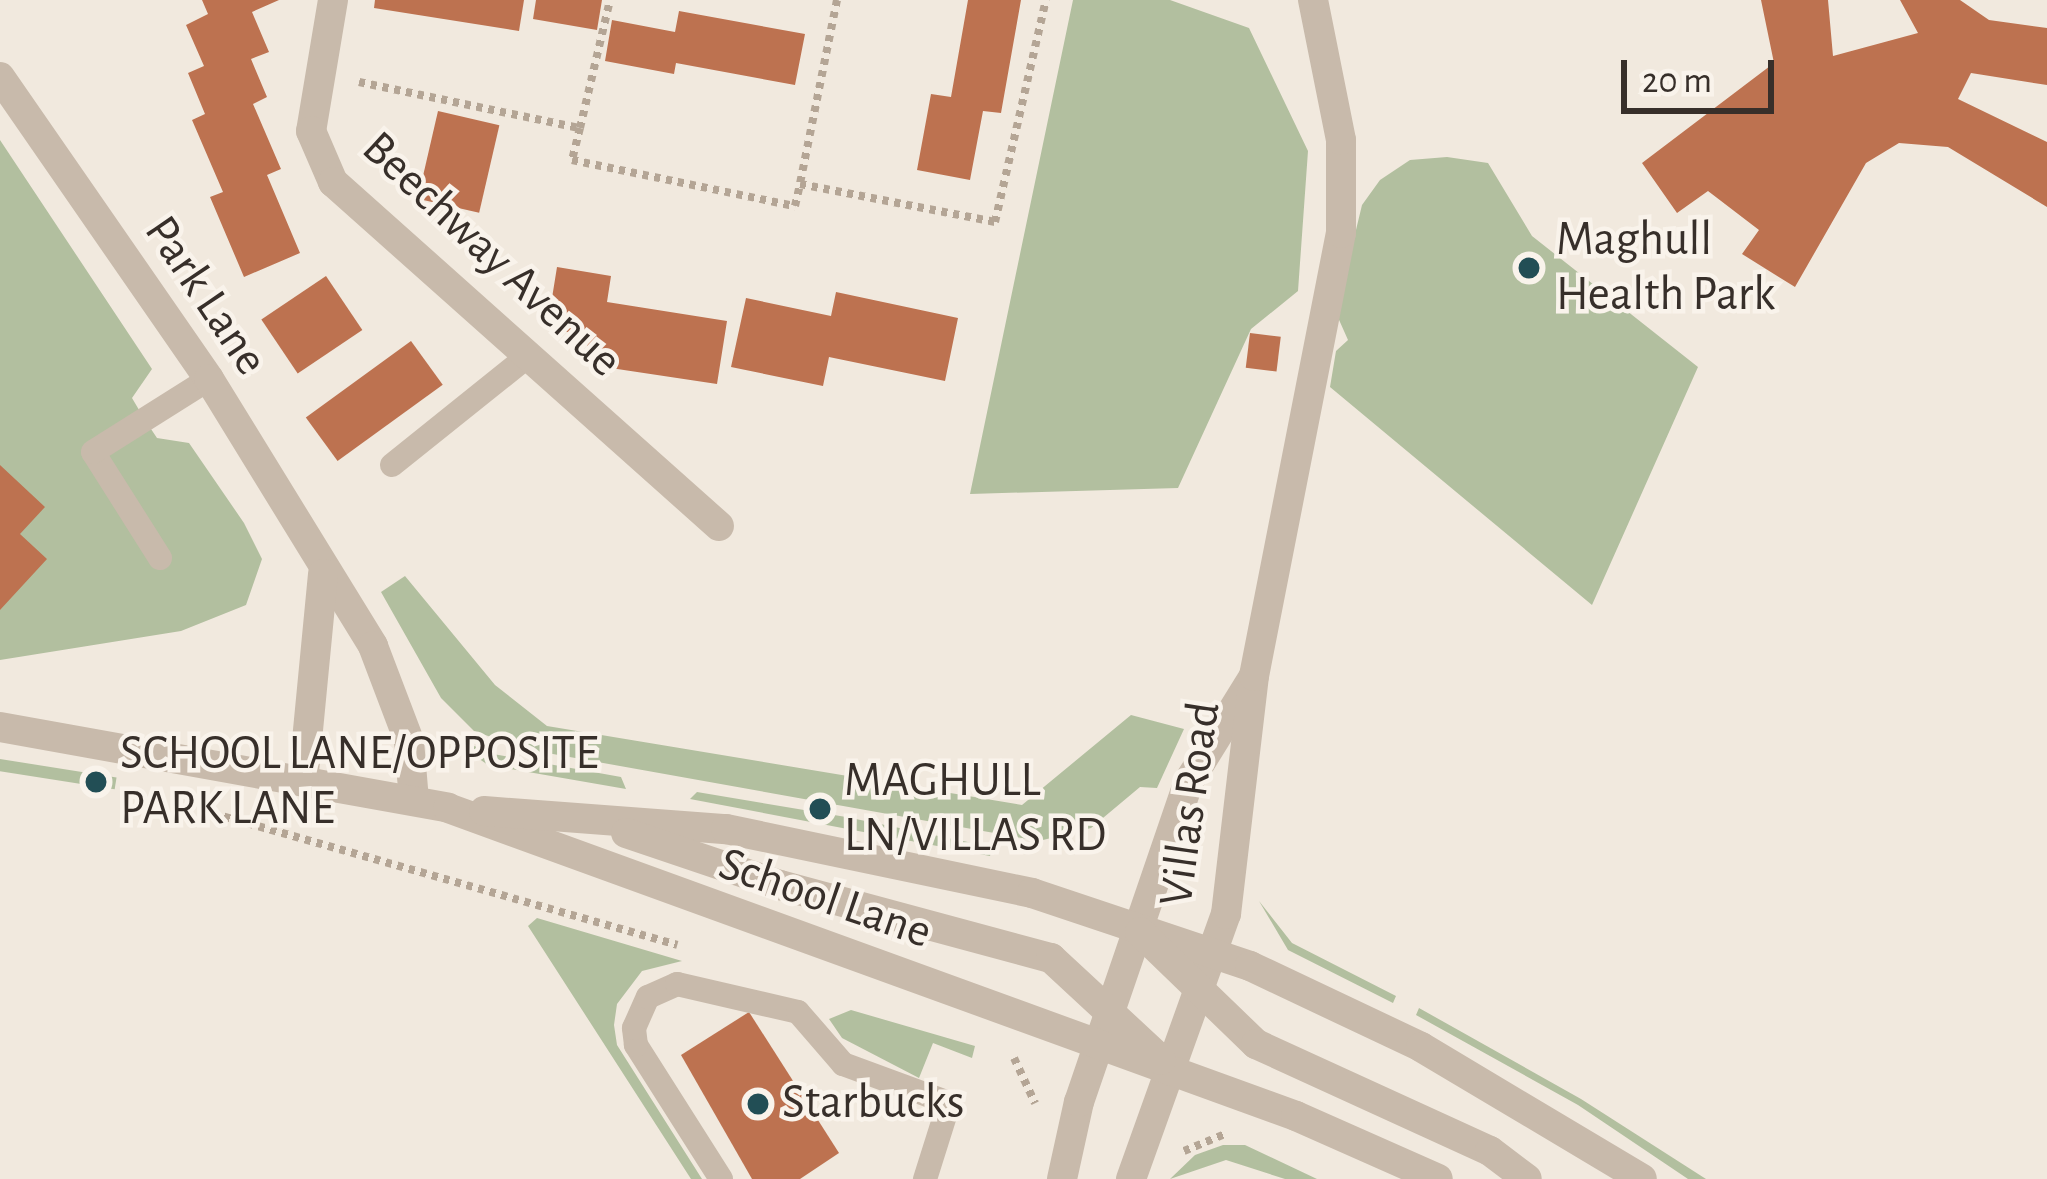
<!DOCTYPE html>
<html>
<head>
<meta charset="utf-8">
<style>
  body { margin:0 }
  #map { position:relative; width:2047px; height:1179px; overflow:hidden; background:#f1e9de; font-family:"Alegreya Sans",sans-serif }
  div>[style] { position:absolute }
  .green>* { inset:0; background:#b2bf9f; transform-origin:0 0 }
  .building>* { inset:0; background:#bd7250; transform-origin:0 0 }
  .path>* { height:8px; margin-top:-4px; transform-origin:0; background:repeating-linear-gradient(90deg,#b4a595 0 6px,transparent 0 12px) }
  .service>* { height:24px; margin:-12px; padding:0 12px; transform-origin:12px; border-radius:12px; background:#c8baab }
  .minor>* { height:30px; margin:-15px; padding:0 15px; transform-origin:15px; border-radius:15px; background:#c8baab }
  .tertiary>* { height:30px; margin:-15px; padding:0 15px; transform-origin:15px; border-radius:15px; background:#c8baab }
  .dots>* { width:33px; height:33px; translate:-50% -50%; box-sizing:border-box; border:6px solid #f9f3eb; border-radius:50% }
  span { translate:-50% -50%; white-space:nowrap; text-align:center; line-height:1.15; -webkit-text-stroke:9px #f9f3eb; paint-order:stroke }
  .poi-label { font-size:48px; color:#372f2a }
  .left { translate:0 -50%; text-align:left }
  .street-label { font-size:48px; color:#372f2a }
  .scale { position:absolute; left:1621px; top:60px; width:153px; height:54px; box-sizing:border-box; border:6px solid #372f2a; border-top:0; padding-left:15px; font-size:36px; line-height:42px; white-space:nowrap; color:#372f2a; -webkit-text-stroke:9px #f9f3eb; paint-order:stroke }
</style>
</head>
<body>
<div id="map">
  <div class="green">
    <div style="clip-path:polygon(1073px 0,1170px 0,1249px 28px,1308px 151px,1298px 291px,1251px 329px,1178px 488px,970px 494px)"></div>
    <div style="clip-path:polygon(0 140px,152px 369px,132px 398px,145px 420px,157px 438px,189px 443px,244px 523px,262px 559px,246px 605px,181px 631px,0 660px)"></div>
    <div style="clip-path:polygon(1447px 157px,1488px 163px,1532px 236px,1698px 367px,1592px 605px,1330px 387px,1336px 351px,1348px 340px,1336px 313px,1362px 205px,1380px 180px,1410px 160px)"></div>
    <div style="clip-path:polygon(405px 576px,495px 685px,547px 726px,1022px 805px,1131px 715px,1184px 729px,1157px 788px,1140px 787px,1091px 828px,1039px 841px,525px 749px,474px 731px,441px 698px,381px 592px)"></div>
    <div style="clip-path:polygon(439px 731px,493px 754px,621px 777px,626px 789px,488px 765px)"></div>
    <div style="left:0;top:759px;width:118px;height:12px;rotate:9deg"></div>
    <div style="clip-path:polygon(697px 792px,846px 817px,992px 847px,990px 856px,690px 799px)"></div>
    <div style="clip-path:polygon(1259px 901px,1292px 943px,1396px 996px,1393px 1003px,1288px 950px)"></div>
    <div style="clip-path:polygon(537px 918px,682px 961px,642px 971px,617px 1004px,614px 1025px,617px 1045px,702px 1179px,691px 1179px,528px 926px)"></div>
    <div style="clip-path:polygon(1419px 1008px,1581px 1099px,1706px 1179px,1688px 1179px,1578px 1105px,1416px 1015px)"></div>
    <div style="clip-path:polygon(851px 1010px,975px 1046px,972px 1058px,933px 1043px,919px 1078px,842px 1038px,829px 1019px)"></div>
    <div style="clip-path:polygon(1223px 1145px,1245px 1145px,1317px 1179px,1285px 1179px,1226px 1160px,1170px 1179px,1195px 1155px)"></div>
  </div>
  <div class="building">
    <div style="clip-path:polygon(202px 0,279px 0,252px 12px,269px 52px,251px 59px,267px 97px,253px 104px,281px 169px,267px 175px,300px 253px,244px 277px,210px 197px,223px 192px,192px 120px,205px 114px,188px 73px,204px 66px,186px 25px,208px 14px)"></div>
    <div style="clip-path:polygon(375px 0,524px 0,519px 31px,374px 8px)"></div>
    <div style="clip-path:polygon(536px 0,602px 0,597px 30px,533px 19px)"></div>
    <div style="clip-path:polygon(968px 0,1021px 0,1001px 113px,983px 111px,970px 180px,917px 170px,931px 94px,951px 97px)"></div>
    <div style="clip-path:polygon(1761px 0,1828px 0,1833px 56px,1918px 33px,1900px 0,1960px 0,1989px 20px,2047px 28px,2047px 85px,1971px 73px,1958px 99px,2047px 142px,2047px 207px,1948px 147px,1899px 143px,1866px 163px,1795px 287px,1742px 254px,1759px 230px,1708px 191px,1677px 213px,1642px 163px,1774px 63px)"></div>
    <div style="clip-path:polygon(679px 11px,805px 34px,795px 85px,676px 63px,674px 74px,605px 61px,612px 20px,675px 32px)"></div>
    <div style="left:438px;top:111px;width:63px;height:90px;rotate:13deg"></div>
    <div style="clip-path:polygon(557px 267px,611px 276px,607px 302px,727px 321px,717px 384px,584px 364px,589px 335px,547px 329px)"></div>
    <div style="left:326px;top:276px;width:65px;height:78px;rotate:56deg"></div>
    <div style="clip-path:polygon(836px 292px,958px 318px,945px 381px,829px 357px,823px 386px,731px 367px,746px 298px,831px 316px)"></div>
    <div style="left:1250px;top:333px;width:31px;height:35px;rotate:7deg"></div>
    <div style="left:411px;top:341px;width:54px;height:130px;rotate:54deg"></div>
    <div style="clip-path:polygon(0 465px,45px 507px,20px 534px,47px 559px,0 610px)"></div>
    <div style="clip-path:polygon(749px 1012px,839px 1153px,800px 1179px,752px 1179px,681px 1055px)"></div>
  </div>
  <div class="path">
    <div style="left:837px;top:0;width:188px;rotate:101.4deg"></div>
    <div style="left:800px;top:184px;width:199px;rotate:11deg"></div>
    <div style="left:995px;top:222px;width:228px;rotate:-77.1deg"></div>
    <div style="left:359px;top:82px;width:226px;rotate:11.8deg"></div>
    <div style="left:580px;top:128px;width:33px;rotate:104deg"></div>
    <div style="left:572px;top:160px;width:228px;rotate:11.7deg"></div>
    <div style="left:795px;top:206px;width:23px;rotate:-77deg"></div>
    <div style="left:580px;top:128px;width:131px;rotate:-76.8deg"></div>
    <div style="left:201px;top:810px;width:495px;rotate:15.8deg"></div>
    <div style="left:1014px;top:1058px;width:50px;rotate:65deg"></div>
    <div style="left:1184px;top:1151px;width:44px;rotate:-22.5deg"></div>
  </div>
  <div class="service">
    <div style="left:392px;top:465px;width:174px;rotate:-38.7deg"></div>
    <div style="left:160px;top:558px;width:125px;rotate:-122.3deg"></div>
    <div style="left:93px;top:452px;width:137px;rotate:-32.2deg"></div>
    <div style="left:721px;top:1179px;width:159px;rotate:-122.4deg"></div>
    <div style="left:636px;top:1045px;width:17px;rotate:-97deg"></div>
    <div style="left:634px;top:1028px;width:34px;rotate:-66deg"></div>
    <div style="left:648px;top:997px;width:32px;rotate:-24deg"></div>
    <div style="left:677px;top:984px;width:124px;rotate:13deg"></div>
    <div style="left:798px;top:1012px;width:69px;rotate:49.1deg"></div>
    <div style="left:843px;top:1064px;width:113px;rotate:20.2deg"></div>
    <div style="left:949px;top:1103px;width:80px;rotate:107.5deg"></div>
  </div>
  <div class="minor">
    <div style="left:333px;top:0;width:133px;rotate:99.5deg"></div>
    <div style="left:311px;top:131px;width:56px;rotate:66.7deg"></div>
    <div style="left:333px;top:182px;width:517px;rotate:41.71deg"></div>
    <div style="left:1062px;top:1179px;width:79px;rotate:-77.6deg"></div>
    <div style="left:1079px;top:1102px;width:339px;rotate:-71.1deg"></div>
    <div style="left:1189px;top:781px;width:118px;rotate:-58.2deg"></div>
    <div style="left:1131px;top:1179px;width:282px;rotate:-70.3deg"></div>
    <div style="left:1226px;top:914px;width:240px;rotate:-83.3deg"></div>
    <div style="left:1254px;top:676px;width:451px;rotate:-78.9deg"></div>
    <div style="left:1341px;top:233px;width:93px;rotate:-90deg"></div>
    <div style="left:1341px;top:140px;width:143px;rotate:-101.3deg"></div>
  </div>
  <div class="tertiary">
    <div style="left:0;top:77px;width:367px;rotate:55.3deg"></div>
    <div style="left:209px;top:379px;width:313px;rotate:58.4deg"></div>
    <div style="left:373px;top:646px;width:102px;rotate:69.2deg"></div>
    <div style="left:409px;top:741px;width:59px;rotate:85.2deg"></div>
    <div style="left:0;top:727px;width:455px;rotate:10.2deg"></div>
    <div style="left:448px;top:808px;width:902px;rotate:19.96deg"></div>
    <div style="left:1296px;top:1116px;width:155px;rotate:23.9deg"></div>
    <div style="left:303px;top:782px;width:209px;rotate:-84.5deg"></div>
    <div style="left:484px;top:811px;width:243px;rotate:4.3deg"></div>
    <div style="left:726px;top:829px;width:313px;rotate:11.8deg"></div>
    <div style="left:1032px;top:893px;width:230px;rotate:18.5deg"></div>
    <div style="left:1250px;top:966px;width:189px;rotate:25.3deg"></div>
    <div style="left:1421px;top:1047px;width:257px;rotate:30.8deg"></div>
    <div style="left:626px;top:833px;width:163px;rotate:18.7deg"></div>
    <div style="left:780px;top:885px;width:281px;rotate:15.1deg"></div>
    <div style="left:1051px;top:958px;width:150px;rotate:42.8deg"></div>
    <div style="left:1140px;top:932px;width:161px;rotate:44deg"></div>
    <div style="left:1256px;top:1044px;width:257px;rotate:24.6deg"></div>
    <div style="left:1490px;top:1151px;width:46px;rotate:37.1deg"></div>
  </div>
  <div class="dots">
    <div style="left:1529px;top:268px;background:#224e55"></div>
    <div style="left:96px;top:782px;background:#224e55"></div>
    <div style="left:820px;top:809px;background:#224e55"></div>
    <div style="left:758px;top:1104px;background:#224e55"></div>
  </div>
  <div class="poi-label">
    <span class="left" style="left:1556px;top:268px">Maghull<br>Health Park</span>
    <span class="left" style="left:120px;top:782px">SCHOOL LANE/OPPOSITE<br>PARK LANE</span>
    <span class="left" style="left:844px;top:809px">MAGHULL<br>LN/VILLAS RD</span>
    <span class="left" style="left:782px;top:1104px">Starbucks</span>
  </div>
  <div class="street-label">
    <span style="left:491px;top:255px;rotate:43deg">Beechway Avenue</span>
    <span style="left:205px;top:296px;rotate:56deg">Park Lane</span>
    <span style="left:1191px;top:804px;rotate:-82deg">Villas Road</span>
    <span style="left:825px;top:899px;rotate:19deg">School Lane</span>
  </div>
  <div class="scale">20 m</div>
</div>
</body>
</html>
